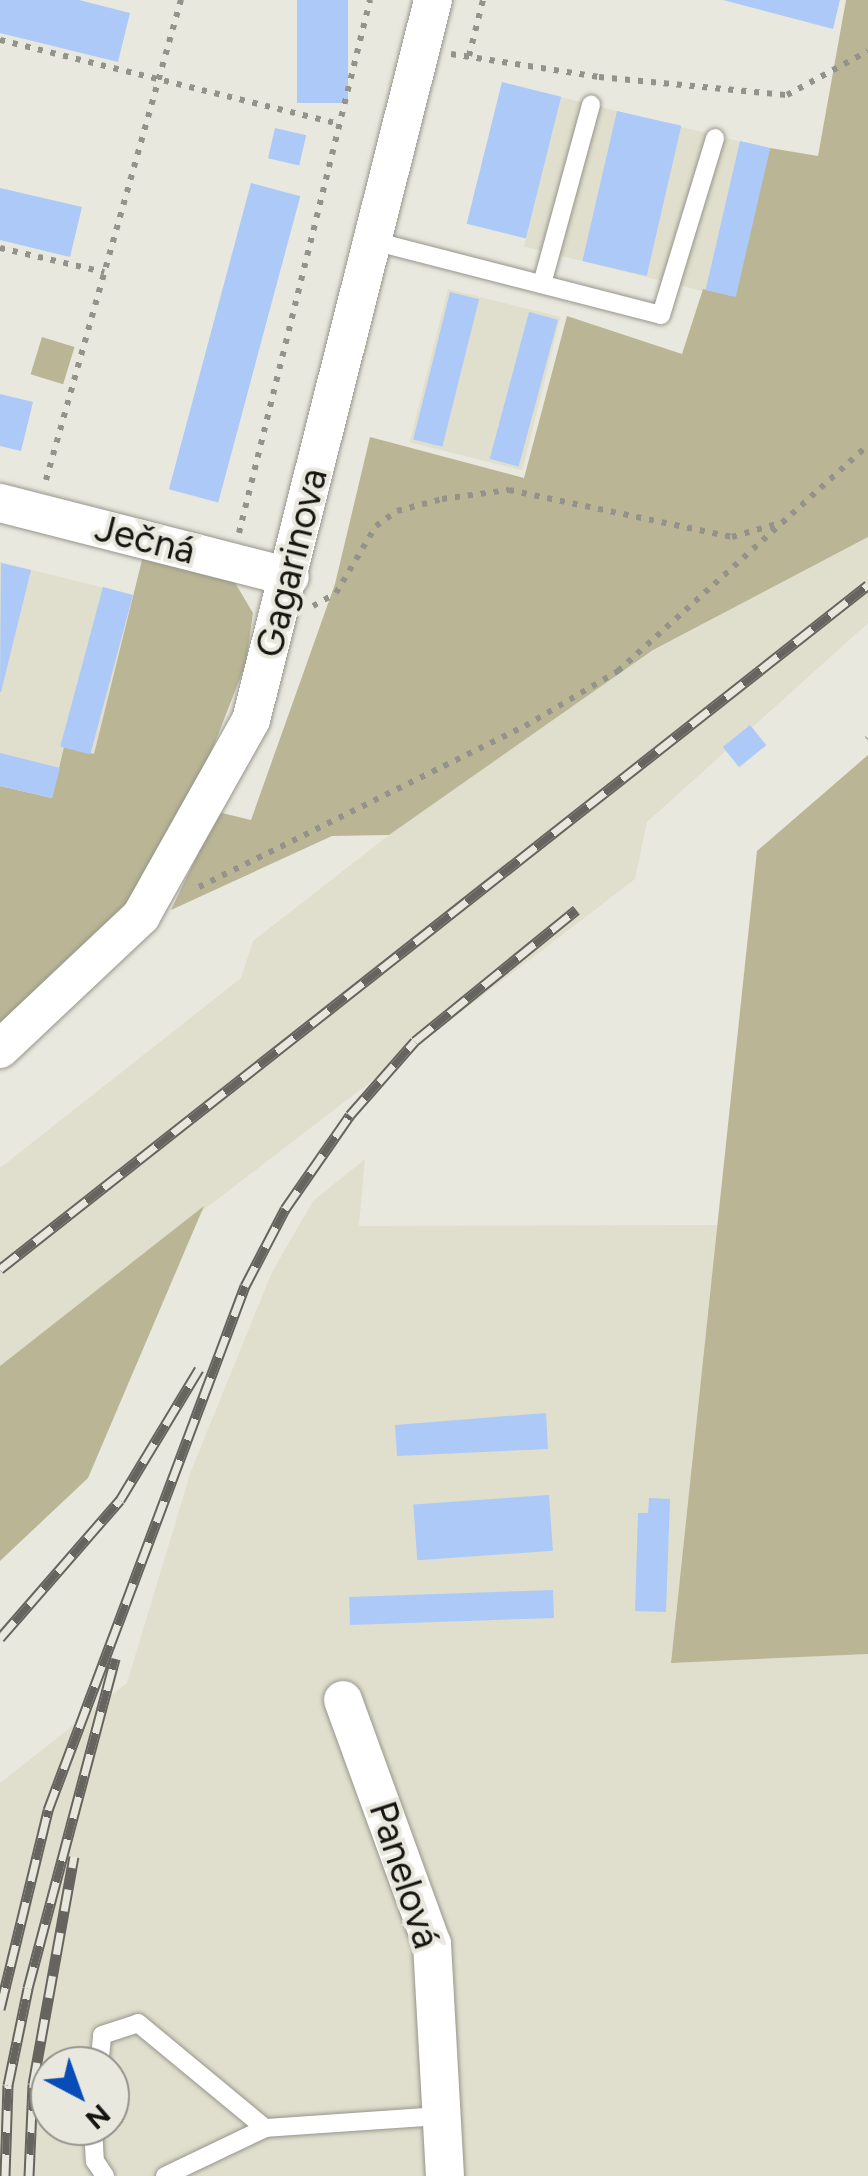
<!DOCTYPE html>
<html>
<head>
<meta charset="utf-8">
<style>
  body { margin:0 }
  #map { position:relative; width:868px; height:2176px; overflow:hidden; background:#e9e8de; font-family:Figtree,sans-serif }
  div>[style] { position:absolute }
  .built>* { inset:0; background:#e0dfcd; transform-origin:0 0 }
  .green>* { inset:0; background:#bab695; transform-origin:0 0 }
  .building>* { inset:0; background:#acc9f8; transform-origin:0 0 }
  .path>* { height:6px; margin-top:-3px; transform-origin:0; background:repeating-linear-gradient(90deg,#93928b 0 5px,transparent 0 13px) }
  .roads { filter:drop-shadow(0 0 2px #96958b) drop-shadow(0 0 2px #96958b) }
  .lane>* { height:18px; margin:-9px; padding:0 9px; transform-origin:9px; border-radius:9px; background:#fff }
  .street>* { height:38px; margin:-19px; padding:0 19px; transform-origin:19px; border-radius:19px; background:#fff }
  .rail>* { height:11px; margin-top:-5.5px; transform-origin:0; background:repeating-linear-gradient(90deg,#e9e8de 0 22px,#65645f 0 44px); box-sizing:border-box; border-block:2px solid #65645f }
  span { translate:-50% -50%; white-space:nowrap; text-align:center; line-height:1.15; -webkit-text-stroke:8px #e9e8de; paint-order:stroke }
  .street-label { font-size:38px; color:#151411 }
  .north { position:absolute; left:30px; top:2046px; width:100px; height:100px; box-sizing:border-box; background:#e9e8de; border:2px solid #94938c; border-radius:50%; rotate:139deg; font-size:28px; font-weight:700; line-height:40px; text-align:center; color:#151411 }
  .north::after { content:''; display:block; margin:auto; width:35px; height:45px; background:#084db7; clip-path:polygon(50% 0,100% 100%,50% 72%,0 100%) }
</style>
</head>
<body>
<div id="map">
  <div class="built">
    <div style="left:561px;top:97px;width:215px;height:154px;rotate:14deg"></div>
    <div style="left:448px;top:289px;width:116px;height:158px;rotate:14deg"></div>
    <div style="clip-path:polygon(868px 537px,868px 623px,647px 822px,635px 879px,0 1366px,0 1168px,241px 978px,253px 941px,389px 835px,653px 650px)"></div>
    <div style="clip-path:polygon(0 562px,133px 595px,94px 754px,52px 798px,0 786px)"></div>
    <div style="clip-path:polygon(evenodd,365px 1159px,359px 1226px,719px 1225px,671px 1662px,868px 1654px,868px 2176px,0 2176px,0 1783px,127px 1683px,191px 1471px,272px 1272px,313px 1201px,365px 1159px,50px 2066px,110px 2066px,110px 2126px,50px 2126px,50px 2066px)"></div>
  </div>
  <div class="green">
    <div style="clip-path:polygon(846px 0,868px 0,868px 537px,653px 650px,389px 835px,332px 836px,171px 910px,218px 812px,251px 820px,335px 584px,370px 437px,524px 478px,567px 316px,682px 354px,703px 289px,732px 296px,770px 148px,818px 156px)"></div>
    <div style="left:42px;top:337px;width:34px;height:39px;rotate:17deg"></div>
    <div style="clip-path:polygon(143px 556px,234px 581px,253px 613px,246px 663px,205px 768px,129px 907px,0 1028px,0 786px,52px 798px,64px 747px,94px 754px)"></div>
    <div style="clip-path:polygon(868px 755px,868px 1654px,671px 1663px,757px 851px)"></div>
    <div style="clip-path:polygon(204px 1206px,88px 1478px,0 1561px,0 1366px)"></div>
  </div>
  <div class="building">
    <div style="clip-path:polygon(0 0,79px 0,130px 13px,118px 62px,0 33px)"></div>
    <div style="left:297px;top:0;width:51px;height:103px"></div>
    <div style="clip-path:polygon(723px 0,840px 0,833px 29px)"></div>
    <div style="left:502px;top:82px;width:61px;height:146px;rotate:14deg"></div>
    <div style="left:617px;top:111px;width:66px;height:154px;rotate:13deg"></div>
    <div style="left:275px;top:128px;width:32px;height:31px;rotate:13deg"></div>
    <div style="left:740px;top:141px;width:31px;height:153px;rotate:13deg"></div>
    <div style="left:251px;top:183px;width:51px;height:317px;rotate:15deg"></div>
    <div style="clip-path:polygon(0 188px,82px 207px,70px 257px,0 240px)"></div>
    <div style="left:450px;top:292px;width:30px;height:152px;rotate:14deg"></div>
    <div style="left:529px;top:312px;width:30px;height:152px;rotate:15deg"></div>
    <div style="clip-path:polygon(0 394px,33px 402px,21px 451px,0 446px)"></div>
    <div style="clip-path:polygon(1px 563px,31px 570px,1px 692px,0 692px)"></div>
    <div style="left:103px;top:587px;width:31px;height:165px;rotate:15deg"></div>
    <div style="left:750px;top:725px;width:26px;height:35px;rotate:51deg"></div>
    <div style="clip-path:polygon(0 753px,60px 768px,52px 798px,0 786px)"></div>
    <div style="clip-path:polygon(546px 1413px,548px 1449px,397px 1456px,395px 1425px)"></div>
    <div style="left:549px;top:1495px;width:56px;height:136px;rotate:86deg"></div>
    <div style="clip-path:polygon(649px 1498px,670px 1499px,666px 1612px,635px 1611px,638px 1513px,648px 1513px)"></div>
    <div style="left:553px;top:1590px;width:28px;height:204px;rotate:88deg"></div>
  </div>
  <div class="path">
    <div style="left:0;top:40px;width:350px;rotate:13.9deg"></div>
    <div style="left:451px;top:54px;width:150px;rotate:8.8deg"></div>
    <div style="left:599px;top:77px;width:189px;rotate:5.5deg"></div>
    <div style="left:787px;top:95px;width:92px;rotate:-28.5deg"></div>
    <div style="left:469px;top:56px;width:58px;rotate:-76deg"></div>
    <div style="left:0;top:248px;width:107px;rotate:13deg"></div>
    <div style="left:46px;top:480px;width:499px;rotate:-74.3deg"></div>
    <div style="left:239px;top:533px;width:549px;rotate:-76.19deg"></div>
    <div style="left:313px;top:606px;width:26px;rotate:-29deg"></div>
    <div style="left:336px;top:593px;width:78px;rotate:-59.2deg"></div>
    <div style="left:376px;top:526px;width:26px;rotate:-36deg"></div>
    <div style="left:397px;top:511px;width:47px;rotate:-14.9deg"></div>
    <div style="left:442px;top:499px;width:68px;rotate:-7.7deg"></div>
    <div style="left:509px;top:490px;width:228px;rotate:11.9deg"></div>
    <div style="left:732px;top:537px;width:53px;rotate:-16.4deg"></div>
    <div style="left:867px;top:739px;width:1px;rotate:-45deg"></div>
    <div style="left:199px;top:887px;width:364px;rotate:-26.3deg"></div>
    <div style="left:525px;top:726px;width:108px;rotate:-30.6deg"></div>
    <div style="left:618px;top:671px;width:337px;rotate:-42.1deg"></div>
  </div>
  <div class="roads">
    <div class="lane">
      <div style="left:373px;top:241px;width:297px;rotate:14.4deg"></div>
      <div style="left:661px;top:315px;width:185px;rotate:-73deg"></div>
      <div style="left:542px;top:284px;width:186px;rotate:-74.7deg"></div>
      <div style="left:99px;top:2066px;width:31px;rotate:-84deg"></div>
      <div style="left:102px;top:2035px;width:38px;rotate:-18deg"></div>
      <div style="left:138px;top:2023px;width:165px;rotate:39.6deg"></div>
      <div style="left:93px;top:2126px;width:35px;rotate:87deg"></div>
      <div style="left:95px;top:2161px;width:18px;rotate:56deg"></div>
      <div style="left:165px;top:2176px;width:111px;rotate:-25.6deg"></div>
      <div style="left:265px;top:2128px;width:177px;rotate:-3.9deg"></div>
    </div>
    <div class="street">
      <div style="left:0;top:503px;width:299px;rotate:14.3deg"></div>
      <div style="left:0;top:1049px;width:194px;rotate:-43.3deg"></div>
      <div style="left:141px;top:916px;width:225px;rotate:-60.7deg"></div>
      <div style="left:251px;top:720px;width:743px;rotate:-75.81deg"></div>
      <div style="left:343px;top:1700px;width:260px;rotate:70deg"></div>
      <div style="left:432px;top:1944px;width:232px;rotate:86.8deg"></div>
    </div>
  </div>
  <div class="rail">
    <div style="left:0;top:1269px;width:1105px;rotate:-38.24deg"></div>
    <div style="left:0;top:1638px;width:183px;rotate:-49deg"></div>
    <div style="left:120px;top:1500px;width:153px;rotate:-58.9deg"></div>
    <div style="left:0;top:2009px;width:205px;rotate:-76.4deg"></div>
    <div style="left:48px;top:1810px;width:560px;rotate:-69.4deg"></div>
    <div style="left:245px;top:1286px;width:87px;rotate:-62.5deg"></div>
    <div style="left:285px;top:1209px;width:114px;rotate:-55.3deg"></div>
    <div style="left:350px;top:1115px;width:98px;rotate:-48.7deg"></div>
    <div style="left:415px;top:1041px;width:208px;rotate:-39.1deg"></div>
    <div style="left:5px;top:2176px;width:91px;rotate:-88.1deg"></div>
    <div style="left:8px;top:2085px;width:99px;rotate:-78.3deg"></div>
    <div style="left:28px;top:1988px;width:341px;rotate:-75.2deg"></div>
    <div style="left:29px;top:2176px;width:92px;rotate:-87.5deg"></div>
    <div style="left:33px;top:2084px;width:231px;rotate:-79.8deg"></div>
  </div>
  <div class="street-label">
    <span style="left:145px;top:540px;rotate:14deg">Ječná</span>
    <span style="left:292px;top:563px;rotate:-76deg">Gagarinova</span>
    <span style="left:404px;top:1875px;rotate:72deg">Panelová</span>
  </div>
  <div class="north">N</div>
</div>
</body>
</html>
